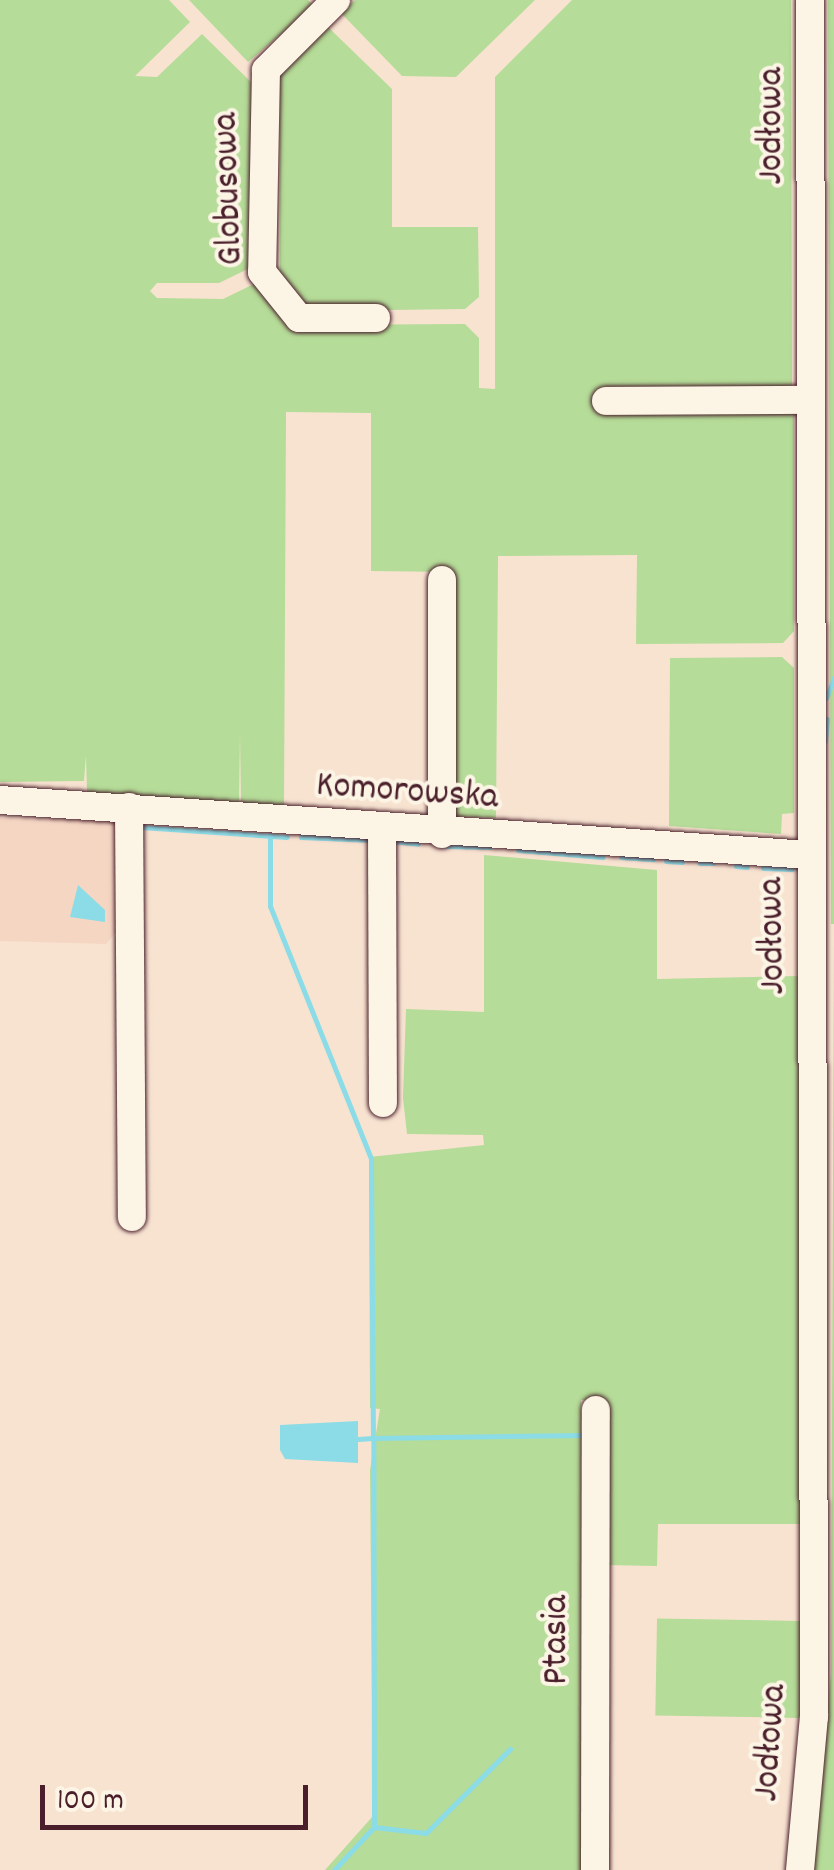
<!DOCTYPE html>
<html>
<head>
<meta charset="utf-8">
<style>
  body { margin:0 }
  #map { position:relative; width:834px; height:1870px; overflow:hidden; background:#f8e3d1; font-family:Dekko,sans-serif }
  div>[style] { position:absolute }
  .built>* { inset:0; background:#f5d6c3 }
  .green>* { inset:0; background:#b5dc98; transform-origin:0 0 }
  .water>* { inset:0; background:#8bdce6 }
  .stream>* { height:5px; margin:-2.5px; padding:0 2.5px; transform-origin:2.5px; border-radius:2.5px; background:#8bdce6 }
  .roads { filter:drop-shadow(0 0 2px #4a1f2b) drop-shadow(0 0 2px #4a1f2b) }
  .minor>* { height:28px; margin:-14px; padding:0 14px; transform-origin:14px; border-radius:14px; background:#fcf5e5 }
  span { translate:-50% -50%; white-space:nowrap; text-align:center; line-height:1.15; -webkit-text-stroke:8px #fcf5e5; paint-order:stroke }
  .street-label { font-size:38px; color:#4a1f2b }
  .scale { position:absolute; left:40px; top:1785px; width:268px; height:45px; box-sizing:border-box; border:5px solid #4a1f2b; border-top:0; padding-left:12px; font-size:30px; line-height:35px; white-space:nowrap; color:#4a1f2b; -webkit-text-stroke:8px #fcf5e5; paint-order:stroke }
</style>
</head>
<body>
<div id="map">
  <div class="built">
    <div style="clip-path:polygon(0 818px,123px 821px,124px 922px,106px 944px,0 941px)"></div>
  </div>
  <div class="green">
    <div style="clip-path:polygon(0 0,169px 0,190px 22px,135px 76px,157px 77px,202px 34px,256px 87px,248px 245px,255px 245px,256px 265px,219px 283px,157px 283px,150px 291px,157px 298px,223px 299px,256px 283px,294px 325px,465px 324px,479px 338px,479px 388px,495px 389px,495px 77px,572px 0,791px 0,792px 389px,598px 389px,597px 412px,794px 411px,794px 631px,783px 643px,636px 644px,637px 555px,498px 556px,496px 818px,451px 816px,450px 572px,371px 571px,371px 413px,286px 412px,284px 807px,241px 804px,240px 733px,239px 804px,87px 793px,86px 755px,84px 781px,0 782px)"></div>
    <div style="clip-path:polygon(189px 0,308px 0,314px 6px,248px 62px)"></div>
    <div style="clip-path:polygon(355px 0,535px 0,456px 77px,402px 76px,341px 13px)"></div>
    <div style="clip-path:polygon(828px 0,834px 0,834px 924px,831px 924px)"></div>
    <div style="clip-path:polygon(328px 27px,392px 89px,392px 227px,478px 227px,479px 297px,465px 309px,315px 311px,280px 283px,280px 75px)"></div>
    <div style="clip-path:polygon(782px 657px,794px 668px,794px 813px,782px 814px,781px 834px,669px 826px,670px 658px)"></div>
    <div style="clip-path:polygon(484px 855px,657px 870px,657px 979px,799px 976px,801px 1524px,658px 1524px,657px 1566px,605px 1565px,602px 1400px,581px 1400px,583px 1870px,325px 1870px,373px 1816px,370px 1470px,380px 1409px,370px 1408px,369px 1157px,484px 1145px,483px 1135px,407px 1134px,403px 1098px,406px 1009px,484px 1012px)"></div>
    <div style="clip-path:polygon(834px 932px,834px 1870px,812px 1870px,831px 1673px)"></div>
    <div style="left:801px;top:1621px;width:97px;height:144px;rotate:91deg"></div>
  </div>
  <div class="water">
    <div style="clip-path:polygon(78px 885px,105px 910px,105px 922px,70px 917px)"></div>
    <div style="clip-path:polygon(358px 1421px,358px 1463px,285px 1459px,280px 1450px,280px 1425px)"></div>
  </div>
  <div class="stream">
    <div style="left:826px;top:698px;width:22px;rotate:-68deg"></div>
    <div style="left:825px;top:741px;width:22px;rotate:-85deg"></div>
    <div style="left:141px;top:827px;width:146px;rotate:3.9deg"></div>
    <div style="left:270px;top:835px;width:71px;rotate:90deg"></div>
    <div style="left:270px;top:906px;width:272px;rotate:68.2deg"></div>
    <div style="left:371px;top:1159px;width:279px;rotate:89.6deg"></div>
    <div style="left:373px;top:1438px;width:15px;rotate:176deg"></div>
    <div style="left:301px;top:837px;width:71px;rotate:2.4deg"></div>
    <div style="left:391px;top:841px;width:27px;rotate:6deg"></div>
    <div style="left:446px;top:846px;width:44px;rotate:1.3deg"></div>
    <div style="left:518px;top:850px;width:85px;rotate:4.7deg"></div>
    <div style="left:621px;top:857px;width:32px;rotate:4deg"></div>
    <div style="left:666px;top:861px;width:16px;rotate:4deg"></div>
    <div style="left:700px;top:863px;width:13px"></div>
    <div style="left:736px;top:866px;width:11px;rotate:5deg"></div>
    <div style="left:763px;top:868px;width:29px;rotate:2deg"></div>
    <div style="left:374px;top:1827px;width:52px;rotate:6.6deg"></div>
    <div style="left:426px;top:1833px;width:119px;rotate:-45deg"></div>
    <div style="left:334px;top:1870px;width:59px;rotate:-47.1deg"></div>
    <div style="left:374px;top:1827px;width:389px;rotate:-90.1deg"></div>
    <div style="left:373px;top:1438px;width:212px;rotate:-0.8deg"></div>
  </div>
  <div class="roads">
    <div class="minor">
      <div style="left:336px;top:0;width:99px;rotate:135deg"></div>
      <div style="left:266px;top:70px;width:202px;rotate:91.1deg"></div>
      <div style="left:262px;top:272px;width:59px;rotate:51.2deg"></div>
      <div style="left:299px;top:318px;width:77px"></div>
      <div style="left:606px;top:401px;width:205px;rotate:-0.3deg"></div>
      <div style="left:0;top:800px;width:811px;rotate:3.89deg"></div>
      <div style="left:129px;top:807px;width:410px;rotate:89.6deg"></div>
      <div style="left:382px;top:831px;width:272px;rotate:89.8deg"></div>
      <div style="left:442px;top:834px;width:254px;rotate:-90deg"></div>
      <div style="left:595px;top:1870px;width:460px;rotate:-89.9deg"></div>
      <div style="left:800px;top:1870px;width:154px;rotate:-84.8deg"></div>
      <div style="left:814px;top:1717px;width:1717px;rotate:-90.13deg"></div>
    </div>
  </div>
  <div class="street-label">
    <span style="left:773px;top:126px;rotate:-90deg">Jodłowa</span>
    <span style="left:230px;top:189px;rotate:-92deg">Globusowa</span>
    <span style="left:407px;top:793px;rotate:4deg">Komorowska</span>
    <span style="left:774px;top:936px;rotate:-91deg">Jodłowa</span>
    <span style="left:558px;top:1640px;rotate:-90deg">Ptasia</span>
    <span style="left:772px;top:1743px;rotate:-86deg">Jodłowa</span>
  </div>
  <div class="scale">100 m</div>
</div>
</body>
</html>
